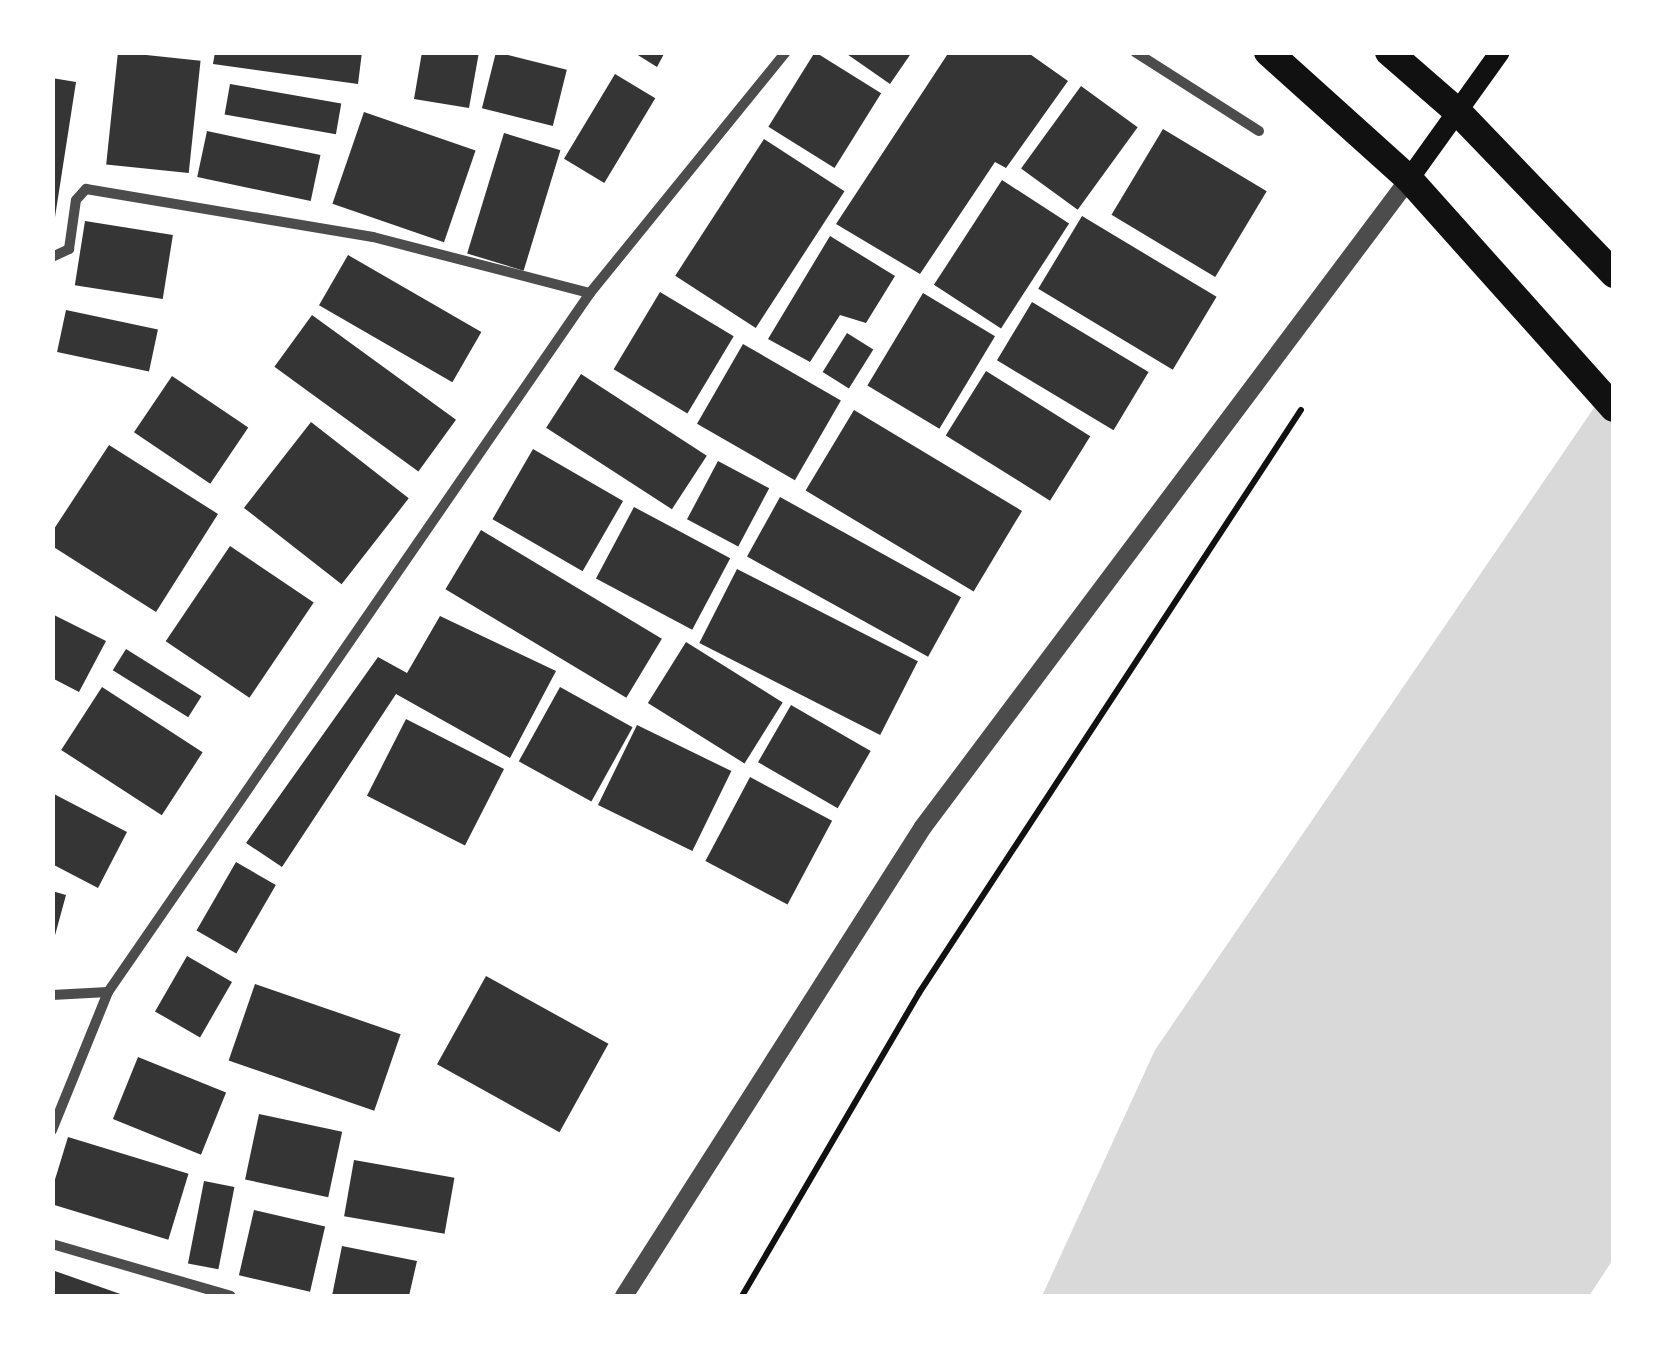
<!DOCTYPE html>
<html>
<head>
<meta charset="utf-8">
<style>
  body { margin:0 }
  #map { position:relative; width:1666px; height:1349px; overflow:hidden; background:#fff; font-family:Quicksand,sans-serif }
  div>[style] { position:absolute }
  .water>* { inset:0; background:#d9d9d9 }
  .building>* { inset:0; background:#353535; transform-origin:0 0 }
  .path>* { height:6px; margin:-3px; padding:0 3px; transform-origin:3px; border-radius:3px; background:#111 }
  .minor>* { height:10px; margin:-5px; padding:0 5px; transform-origin:5px; border-radius:5px; background:#4c4c4c }
  .tertiary>* { height:18px; margin:-9px; padding:0 9px; transform-origin:9px; border-radius:9px; background:#4c4c4c }
  .secondary>* { height:20px; margin:-10px; padding:0 10px; transform-origin:10px; border-radius:10px; background:#111 }
  .trunk>* { height:28px; margin:-14px; padding:0 14px; transform-origin:14px; border-radius:14px; background:#111 }
  span { translate:-50% -50%; white-space:nowrap; text-align:center; line-height:1.15; -webkit-text-stroke:8px #fff; paint-order:stroke }
  .frame { position:absolute; inset:0; border:55px solid #fff; pointer-events:none }
</style>
</head>
<body>
<div id="map">
  <div class="water">
    <div style="clip-path:polygon(1613px 380px,1614px 1258px,1589px 1296px,1042px 1296px,1155px 1050px)"></div>
  </div>
  <div class="building">
    <div style="left:118px;top:52px;width:83px;height:113px;rotate:6deg"></div>
    <div style="clip-path:polygon(215px 52px,362px 52px,358px 84px,213px 64px)"></div>
    <div style="clip-path:polygon(422px 52px,479px 52px,469px 108px,414px 99px)"></div>
    <div style="left:496px;top:52px;width:73px;height:58px;rotate:14deg"></div>
    <div style="clip-path:polygon(633px 52px,665px 52px,657px 67px)"></div>
    <div style="left:815px;top:52px;width:78px;height:88px;rotate:32deg"></div>
    <div style="clip-path:polygon(844px 52px,912px 52px,890px 84px)"></div>
    <div style="clip-path:polygon(949px 52px,1027px 52px,1068px 81px,1006px 168px,995px 162px,920px 274px,836px 224px)"></div>
    <div style="left:615px;top:74px;width:47px;height:99px;rotate:31deg"></div>
    <div style="clip-path:polygon(52px 78px,76px 82px,55px 217px,52px 217px)"></div>
    <div style="left:230px;top:84px;width:113px;height:31px;rotate:10deg"></div>
    <div style="left:1081px;top:86px;width:70px;height:102px;rotate:36deg"></div>
    <div style="left:364px;top:112px;width:118px;height:97px;rotate:19deg"></div>
    <div style="left:1163px;top:129px;width:121px;height:100px;rotate:31deg"></div>
    <div style="left:207px;top:131px;width:116px;height:47px;rotate:12deg"></div>
    <div style="left:504px;top:133px;width:59px;height:126px;rotate:17deg"></div>
    <div style="left:764px;top:139px;width:96px;height:163px;rotate:33deg"></div>
    <div style="left:1002px;top:180px;width:80px;height:125px;rotate:33deg"></div>
    <div style="left:1082px;top:216px;width:157px;height:85px;rotate:31deg"></div>
    <div style="left:85px;top:221px;width:89px;height:65px;rotate:9deg"></div>
    <div style="clip-path:polygon(830px 236px,895px 276px,866px 323px,840px 315px,810px 362px,768px 339px)"></div>
    <div style="left:348px;top:255px;width:154px;height:58px;rotate:30deg"></div>
    <div style="left:660px;top:292px;width:86px;height:90px;rotate:31deg"></div>
    <div style="left:923px;top:293px;width:84px;height:108px;rotate:31deg"></div>
    <div style="left:1032px;top:302px;width:136px;height:68px;rotate:31deg"></div>
    <div style="left:66px;top:310px;width:94px;height:43px;rotate:12deg"></div>
    <div style="left:312px;top:315px;width:178px;height:64px;rotate:36deg"></div>
    <div style="left:847px;top:333px;width:31px;height:46px;rotate:32deg"></div>
    <div style="left:743px;top:344px;width:113px;height:92px;rotate:30deg"></div>
    <div style="left:986px;top:371px;width:123px;height:76px;rotate:32deg"></div>
    <div style="left:581px;top:374px;width:150px;height:64px;rotate:33deg"></div>
    <div style="left:172px;top:376px;width:92px;height:68px;rotate:34deg"></div>
    <div style="left:854px;top:410px;width:196px;height:94px;rotate:31deg"></div>
    <div style="left:311px;top:422px;width:124px;height:109px;rotate:38deg"></div>
    <div style="clip-path:polygon(109px 445px,218px 514px,156px 612px,52px 546px,52px 532px)"></div>
    <div style="left:533px;top:449px;width:104px;height:81px;rotate:30deg"></div>
    <div style="left:718px;top:461px;width:58px;height:66px;rotate:28deg"></div>
    <div style="left:780px;top:497px;width:207px;height:68px;rotate:29deg"></div>
    <div style="left:634px;top:507px;width:109px;height:81px;rotate:28deg"></div>
    <div style="left:481px;top:530px;width:211px;height:69px;rotate:31deg"></div>
    <div style="left:230px;top:546px;width:101px;height:115px;rotate:34deg"></div>
    <div style="left:737px;top:569px;width:203px;height:83px;rotate:27deg"></div>
    <div style="clip-path:polygon(52px 614px,106px 641px,79px 692px,52px 678px)"></div>
    <div style="clip-path:polygon(440px 616px,556px 671px,510px 758px,396px 694px,282px 867px,246px 843px,378px 657px,407px 673px)"></div>
    <div style="left:686px;top:642px;width:114px;height:72px;rotate:32deg"></div>
    <div style="left:126px;top:649px;width:89px;height:25px;rotate:32deg"></div>
    <div style="left:102px;top:687px;width:120px;height:75px;rotate:33deg"></div>
    <div style="left:560px;top:687px;width:83px;height:85px;rotate:29deg"></div>
    <div style="left:791px;top:705px;width:92px;height:66px;rotate:30deg"></div>
    <div style="left:406px;top:719px;width:110px;height:86px;rotate:27deg"></div>
    <div style="left:637px;top:725px;width:105px;height:89px;rotate:26deg"></div>
    <div style="left:750px;top:777px;width:93px;height:95px;rotate:28deg"></div>
    <div style="clip-path:polygon(52px 793px,127px 832px,98px 888px,52px 864px)"></div>
    <div style="left:236px;top:862px;width:46px;height:79px;rotate:30deg"></div>
    <div style="clip-path:polygon(52px 891px,66px 895px,54px 939px,52px 939px)"></div>
    <div style="left:187px;top:956px;width:52px;height:64px;rotate:30deg"></div>
    <div style="left:486px;top:976px;width:140px;height:101px;rotate:29deg"></div>
    <div style="left:255px;top:984px;width:154px;height:81px;rotate:19deg"></div>
    <div style="left:138px;top:1057px;width:95px;height:67px;rotate:22deg"></div>
    <div style="left:259px;top:1114px;width:85px;height:67px;rotate:12deg"></div>
    <div style="left:68px;top:1137px;width:126px;height:69px;rotate:17deg"></div>
    <div style="left:354px;top:1160px;width:102px;height:57px;rotate:10deg"></div>
    <div style="left:204px;top:1181px;width:31px;height:84px;rotate:11deg"></div>
    <div style="left:254px;top:1210px;width:73px;height:67px;rotate:13deg"></div>
    <div style="clip-path:polygon(342px 1246px,417px 1261px,409px 1296px,332px 1296px)"></div>
    <div style="clip-path:polygon(52px 1270px,126px 1296px,52px 1296px)"></div>
  </div>
  <div class="path">
    <div style="left:742px;top:1296px;width:351px;rotate:-59.7deg"></div>
    <div style="left:919px;top:993px;width:697px;rotate:-56.77deg"></div>
  </div>
  <div class="minor">
    <div style="left:1135px;top:52px;width:147px;rotate:32.5deg"></div>
    <div style="left:52px;top:257px;width:19px;rotate:-25deg"></div>
    <div style="left:69px;top:249px;width:49px;rotate:-81.9deg"></div>
    <div style="left:76px;top:200px;width:15px;rotate:-48deg"></div>
    <div style="left:86px;top:189px;width:291px;rotate:9.5deg"></div>
    <div style="left:373px;top:237px;width:224px;rotate:14.5deg"></div>
    <div style="left:52px;top:995px;width:56px;rotate:-3.1deg"></div>
    <div style="left:52px;top:1130px;width:149px;rotate:-67.9deg"></div>
    <div style="left:108px;top:992px;width:849px;rotate:-55.41deg"></div>
    <div style="left:590px;top:293px;width:311px;rotate:-50.9deg"></div>
    <div style="left:52px;top:1244px;width:186px;rotate:16.2deg"></div>
  </div>
  <div class="tertiary">
    <div style="left:624px;top:1296px;width:556px;rotate:-57.48deg"></div>
    <div style="left:923px;top:827px;width:810px;rotate:-53.13deg"></div>
  </div>
  <div class="secondary">
    <div style="left:1409px;top:179px;width:156px;rotate:-54.4deg"></div>
  </div>
  <div class="trunk">
    <div style="left:1268px;top:52px;width:190px;rotate:42deg"></div>
    <div style="left:1409px;top:179px;width:307px;rotate:48.2deg"></div>
    <div style="left:1389px;top:52px;width:91px;rotate:41deg"></div>
    <div style="left:1458px;top:112px;width:225px;rotate:46.1deg"></div>
  </div>
  <div class="frame"></div>
</div>
</body>
</html>
